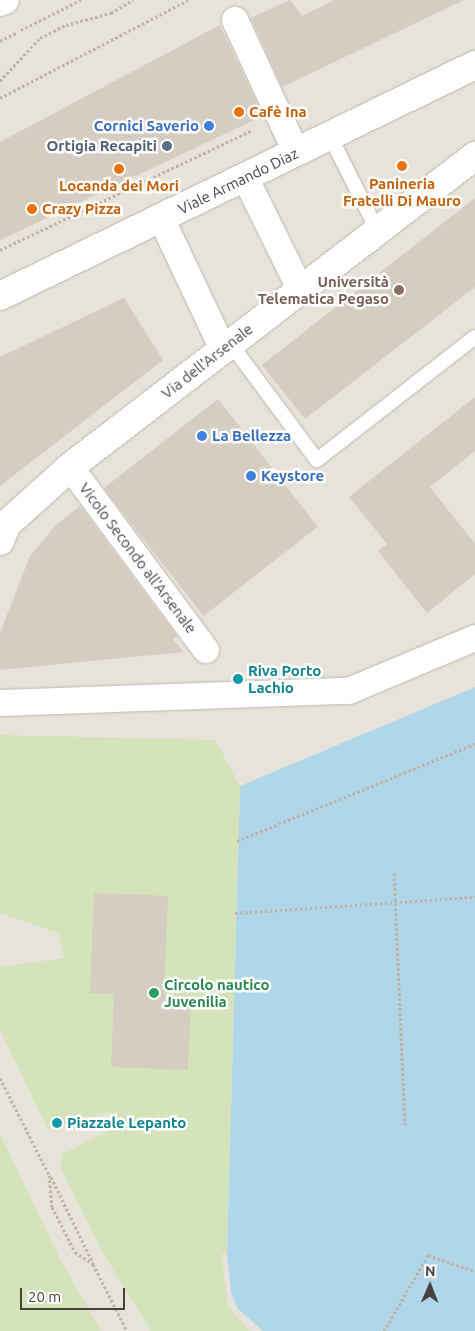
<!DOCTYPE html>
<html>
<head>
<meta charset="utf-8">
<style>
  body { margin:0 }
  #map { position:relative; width:475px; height:1331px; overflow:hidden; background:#f4f1ec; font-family:Ubuntu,sans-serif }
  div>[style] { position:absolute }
  .residential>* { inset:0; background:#e7e2da }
  .green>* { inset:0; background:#d4e3b9 }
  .water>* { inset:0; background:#b0d7e9 }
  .building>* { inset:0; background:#d5ccc2; transform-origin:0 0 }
  .path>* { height:3px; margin-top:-1.5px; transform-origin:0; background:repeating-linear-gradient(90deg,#bfb2a2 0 2.5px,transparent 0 5px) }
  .roads { filter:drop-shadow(0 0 1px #bfb8af) drop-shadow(0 0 1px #bfb8af) }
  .service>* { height:14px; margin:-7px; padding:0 7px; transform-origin:7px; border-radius:7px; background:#fff }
  .minor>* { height:26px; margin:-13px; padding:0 13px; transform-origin:13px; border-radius:13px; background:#fff }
  .tertiary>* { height:28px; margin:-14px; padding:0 14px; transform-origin:14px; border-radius:14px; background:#fff }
  .dots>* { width:14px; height:14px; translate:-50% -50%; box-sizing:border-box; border:2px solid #fff; border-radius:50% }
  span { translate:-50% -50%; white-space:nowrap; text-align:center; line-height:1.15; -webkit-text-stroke:5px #fff; paint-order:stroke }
  .food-label { font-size:15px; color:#c56008; font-weight:700 }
  .left { translate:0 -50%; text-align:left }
  .shop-label { font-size:15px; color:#366cbe; font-weight:700 }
  .right { translate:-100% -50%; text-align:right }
  .service-label { font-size:15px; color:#4e5e75; font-weight:700 }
  .street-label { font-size:15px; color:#48413a }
  .education-label { font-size:15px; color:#785e54; font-weight:700 }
  .culture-label { font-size:15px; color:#0d838f; font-weight:700 }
  .leisure-label { font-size:15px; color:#27864d; font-weight:700 }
  .north { position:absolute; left:405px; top:1261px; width:50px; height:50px; -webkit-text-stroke:4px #fff; paint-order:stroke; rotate:1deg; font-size:14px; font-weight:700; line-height:20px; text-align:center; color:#48413a }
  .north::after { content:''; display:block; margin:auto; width:18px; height:22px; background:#48413a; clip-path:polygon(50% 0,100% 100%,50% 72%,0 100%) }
  .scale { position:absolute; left:20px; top:1288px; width:105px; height:22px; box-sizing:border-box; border:2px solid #48413a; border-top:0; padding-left:6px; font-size:15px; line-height:18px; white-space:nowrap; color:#48413a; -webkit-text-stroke:4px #fff; paint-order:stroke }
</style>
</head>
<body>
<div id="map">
  <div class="residential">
    <div style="clip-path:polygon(0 0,475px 0,475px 687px,240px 787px,227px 1254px,231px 1292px,263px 1331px,0 1331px)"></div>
  </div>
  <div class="green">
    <div style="clip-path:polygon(0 735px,215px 740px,240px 786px,227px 1254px,221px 1254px,228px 1306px,250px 1331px,151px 1331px,103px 1253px,60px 1167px,63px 1154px,116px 1127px,111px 1112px,48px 1129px,0 1030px,0 967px,64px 958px,58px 933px,0 913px)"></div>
    <div style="clip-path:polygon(0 1134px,60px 1259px,101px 1331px,0 1331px)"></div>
  </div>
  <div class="water">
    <div style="clip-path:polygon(475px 687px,475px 1331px,263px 1331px,237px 1308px,231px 1292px,227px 1254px,240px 786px)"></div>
  </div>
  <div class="building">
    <div style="clip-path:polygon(290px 0,302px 16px,335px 0,464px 0,282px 87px,251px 18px)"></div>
    <div style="clip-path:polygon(220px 25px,263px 116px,0 240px,0 142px)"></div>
    <div style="clip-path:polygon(475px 198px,475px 287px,305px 419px,262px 365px)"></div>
    <div style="clip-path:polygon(124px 298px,163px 360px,0 486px,0 357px)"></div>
    <div style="clip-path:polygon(475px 397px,475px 451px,430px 487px,475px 544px,475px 574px,427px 613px,378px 551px,387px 544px,349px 497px)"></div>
    <div style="left:218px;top:399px;width:162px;height:145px;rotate:52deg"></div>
    <div style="clip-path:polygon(80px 506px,177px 636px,173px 639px,183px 652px,0 670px,0 633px,30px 556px,56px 525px)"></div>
    <div style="clip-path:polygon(94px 893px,168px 896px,164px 994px,191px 996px,188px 1070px,111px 1067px,114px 994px,90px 993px)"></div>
  </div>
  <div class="path">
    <div style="left:21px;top:30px;width:67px;rotate:-26.6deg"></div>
    <div style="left:0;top:41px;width:18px;rotate:-27deg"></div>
    <div style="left:0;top:81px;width:59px;rotate:-47.1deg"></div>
    <div style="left:40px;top:38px;width:29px;rotate:-27deg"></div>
    <div style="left:66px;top:25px;width:47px;rotate:-14.9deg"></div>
    <div style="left:111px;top:13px;width:26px;rotate:-31deg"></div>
    <div style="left:0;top:98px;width:212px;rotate:-27.5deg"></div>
    <div style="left:0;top:250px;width:280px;rotate:-25.4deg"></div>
    <div style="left:237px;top:841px;width:257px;rotate:-22.2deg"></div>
    <div style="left:394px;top:873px;width:252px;rotate:87.5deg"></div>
    <div style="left:235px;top:913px;width:241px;rotate:-3.8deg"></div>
    <div style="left:0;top:1078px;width:109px;rotate:63.2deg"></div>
    <div style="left:49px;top:1175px;width:32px;rotate:85deg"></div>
    <div style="left:52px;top:1207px;width:51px;rotate:62.9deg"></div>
    <div style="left:75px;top:1252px;width:22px;rotate:34deg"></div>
    <div style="left:93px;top:1264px;width:75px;rotate:63.1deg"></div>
    <div style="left:51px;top:1177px;width:96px;rotate:64deg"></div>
    <div style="left:384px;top:1331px;width:88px;rotate:-59.9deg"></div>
    <div style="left:428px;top:1255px;width:50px;rotate:18.8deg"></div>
  </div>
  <div class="roads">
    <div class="service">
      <div style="left:330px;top:136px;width:105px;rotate:63.4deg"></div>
      <div style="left:230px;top:343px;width:146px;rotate:53.4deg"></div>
      <div style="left:317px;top:460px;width:200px;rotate:-37.9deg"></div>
    </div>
    <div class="minor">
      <div style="left:235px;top:20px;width:145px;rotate:65.2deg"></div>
      <div style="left:245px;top:177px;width:125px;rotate:63.8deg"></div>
      <div style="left:161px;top:218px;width:145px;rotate:64.7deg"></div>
      <div style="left:70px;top:467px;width:228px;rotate:53.4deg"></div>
      <div style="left:0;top:703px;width:349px;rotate:-2deg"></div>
      <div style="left:349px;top:691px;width:137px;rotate:-22.8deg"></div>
    </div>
    <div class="tertiary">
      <div style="left:0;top:2px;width:5px;rotate:-22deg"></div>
      <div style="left:0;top:296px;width:528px;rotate:-25.93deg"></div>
      <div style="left:0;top:541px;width:18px;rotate:-68deg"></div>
      <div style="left:7px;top:524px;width:85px;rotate:-42.1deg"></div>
      <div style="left:70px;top:467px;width:511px;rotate:-37.52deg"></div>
    </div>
  </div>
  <div class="dots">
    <div style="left:239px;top:112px;background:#e8710a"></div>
    <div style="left:209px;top:126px;background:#3f7fe0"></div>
    <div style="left:167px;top:146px;background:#5c6f8a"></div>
    <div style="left:402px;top:166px;background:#e8710a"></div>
    <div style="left:119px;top:169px;background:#e8710a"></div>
    <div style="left:32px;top:209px;background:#e8710a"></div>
    <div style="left:399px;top:290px;background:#8d6e63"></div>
    <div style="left:202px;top:436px;background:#3f7fe0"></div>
    <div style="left:251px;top:476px;background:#3f7fe0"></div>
    <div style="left:238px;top:679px;background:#0f9aa8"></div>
    <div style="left:154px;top:993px;background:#2e9e5b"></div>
    <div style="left:57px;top:1123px;background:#0f9aa8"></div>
  </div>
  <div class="food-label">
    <span class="left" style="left:249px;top:112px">Cafè Ina</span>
    <span style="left:402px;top:192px">Panineria<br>Fratelli Di Mauro</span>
    <span style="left:119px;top:186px">Locanda dei Mori</span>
    <span class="left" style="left:42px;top:209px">Crazy Pizza</span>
  </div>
  <div class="shop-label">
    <span class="right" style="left:199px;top:126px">Cornici Saverio</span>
    <span class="left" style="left:212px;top:436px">La Bellezza</span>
    <span class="left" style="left:261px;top:476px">Keystore</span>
  </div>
  <div class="service-label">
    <span class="right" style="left:157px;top:146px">Ortigia Recapiti</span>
  </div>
  <div class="street-label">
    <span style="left:238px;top:181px;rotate:-26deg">Viale Armando Diaz</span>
    <span style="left:207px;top:361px;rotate:-38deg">Via dell'Arsenale</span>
    <span style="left:138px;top:558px;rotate:53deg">Vicolo Secondo all'Arsenale</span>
  </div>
  <div class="education-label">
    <span class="right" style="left:389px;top:290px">Università<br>Telematica Pegaso</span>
  </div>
  <div class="culture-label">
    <span class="left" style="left:248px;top:679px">Riva Porto<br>Lachio</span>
    <span class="left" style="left:67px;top:1123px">Piazzale Lepanto</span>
  </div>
  <div class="leisure-label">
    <span class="left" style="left:164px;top:993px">Circolo nautico<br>Juvenilia</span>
  </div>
  <div class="north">N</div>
  <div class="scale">20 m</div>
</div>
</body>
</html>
